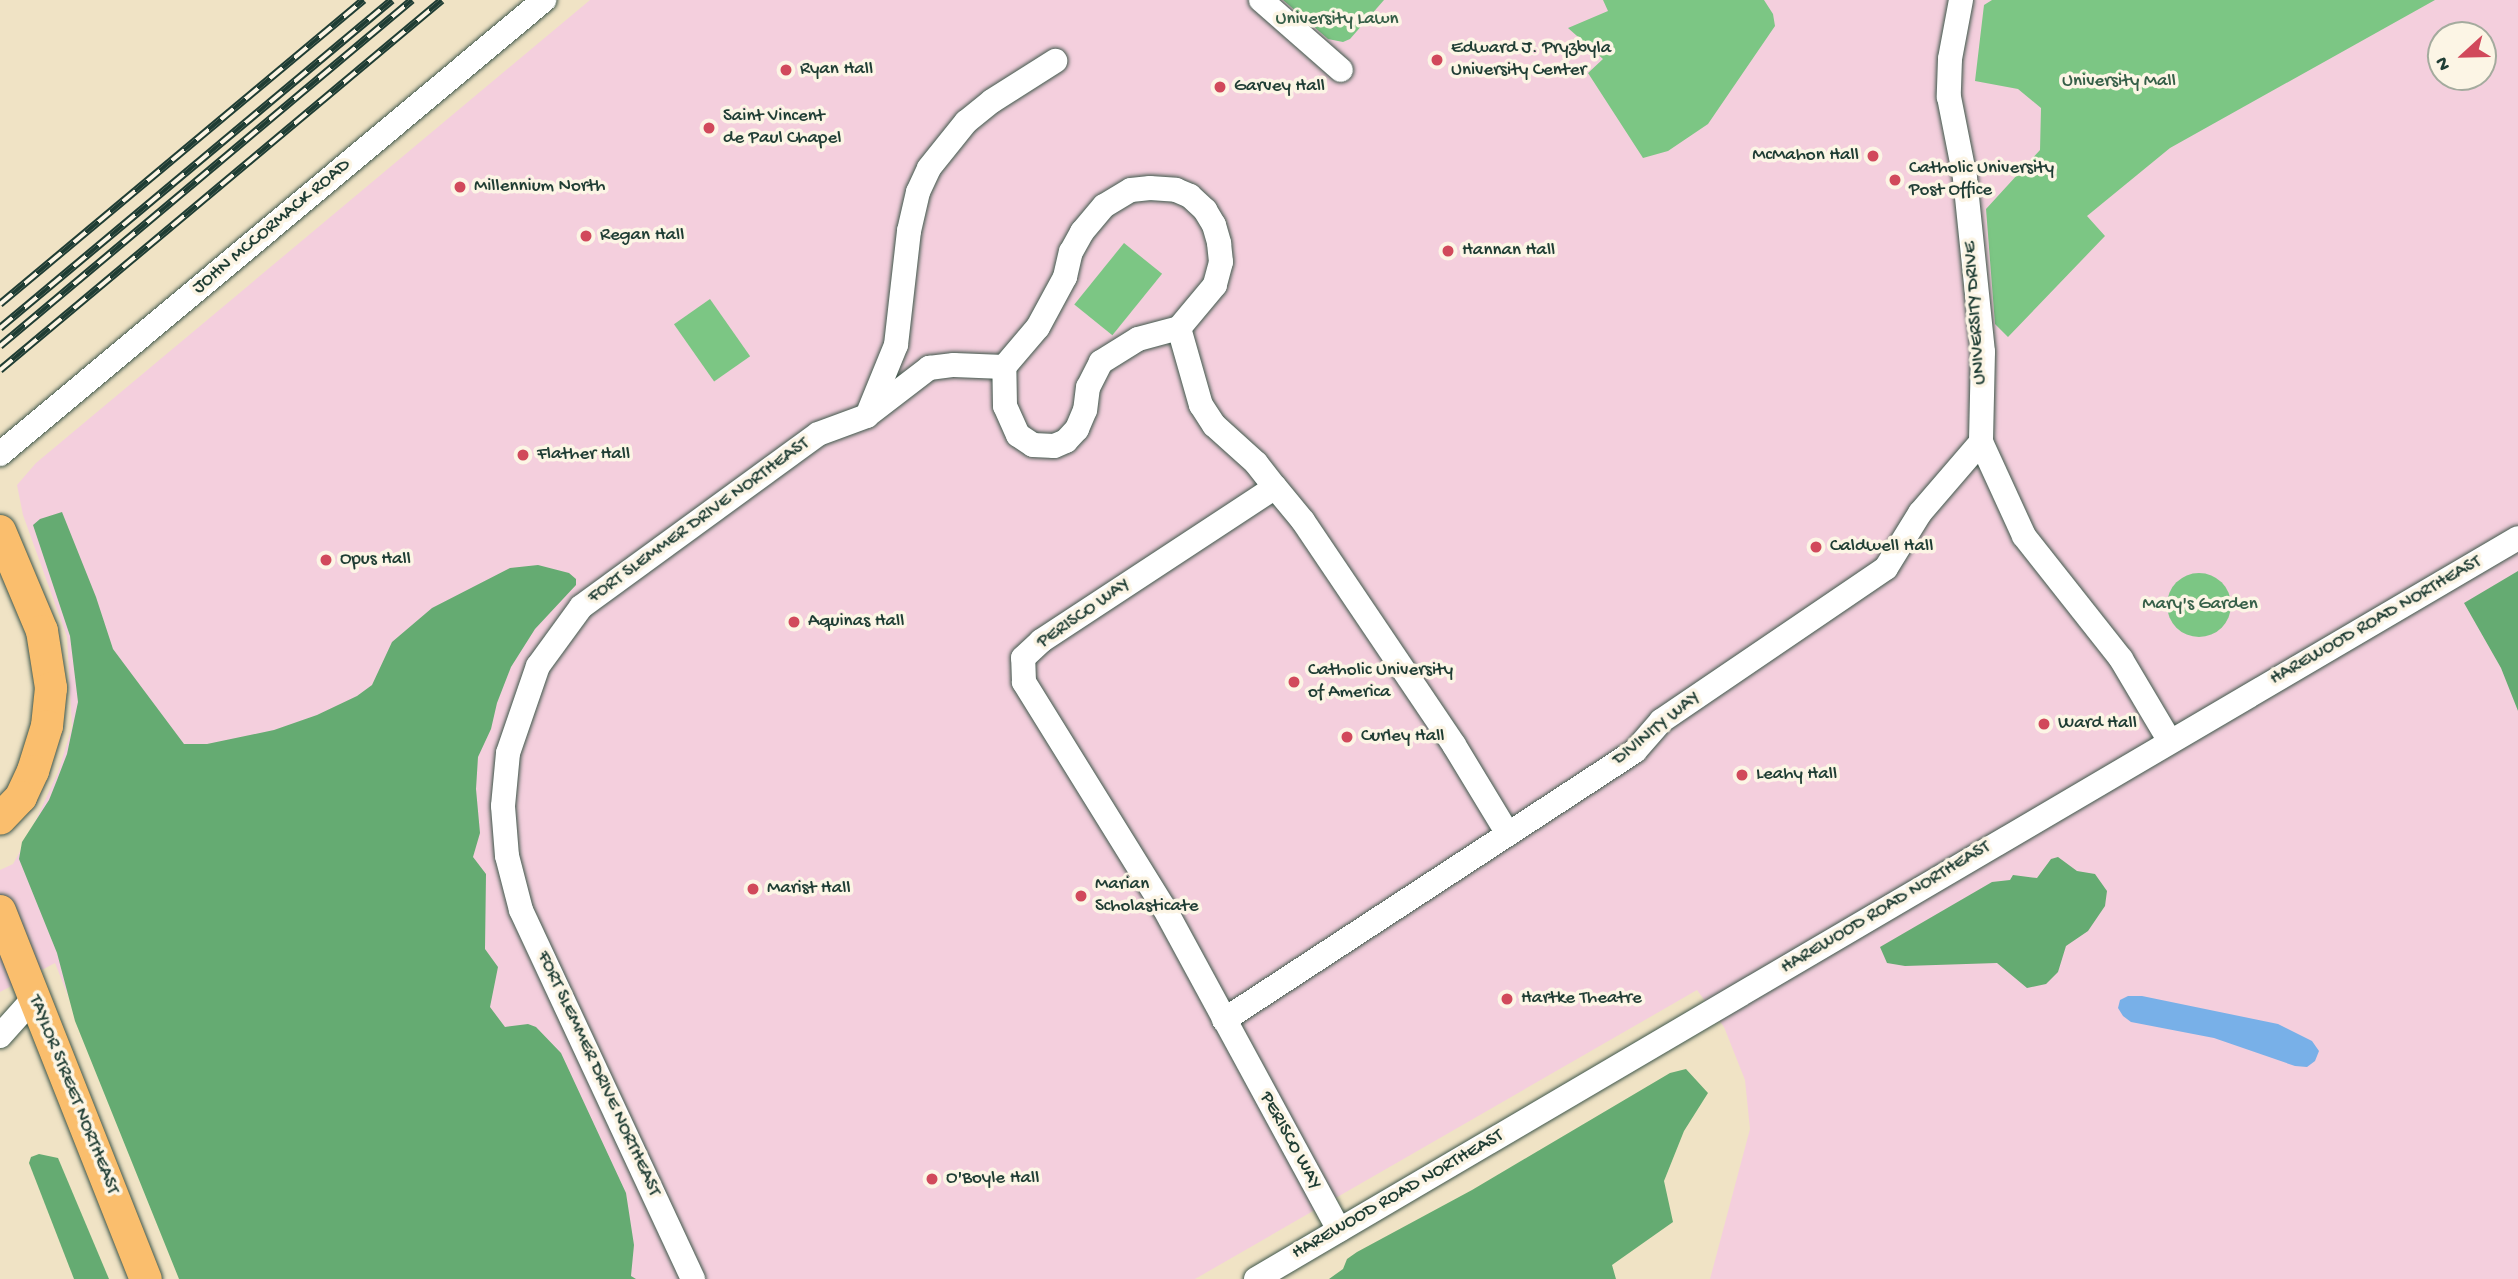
<!DOCTYPE html>
<html>
<head>
<meta charset="utf-8">
<style>
  body { margin:0 }
  #map { position:relative; width:2518px; height:1279px; overflow:hidden; background:#f0e3c5; font-family:"Gochi Hand",sans-serif }
  div>[style] { position:absolute }
  .built>* { inset:0; background:#f4cfdd }
  .green>* { inset:0; background:#7cc684; transform-origin:0 0 }
  .round { border-radius:50% }
  .forest>* { inset:0; background:#65ab72 }
  .water>* { inset:0; background:#78b0e8 }
  .roads { filter:drop-shadow(0 0 2px #3e564a) drop-shadow(0 0 2px #3e564a) }
  .minor>* { height:24px; margin:-12px; padding:0 12px; transform-origin:12px; border-radius:12px; background:#fff }
  .major>* { height:32px; margin:-16px; padding:0 16px; transform-origin:16px; border-radius:16px; background:#fabe6d }
  .rail>* { height:8px; margin-top:-4px; transform-origin:0; background:repeating-linear-gradient(90deg,#fcf5e5 0 16px,#1f3d34 0 32px); box-sizing:border-box; border-block:2px solid #1f3d34 }
  .dots>* { width:19px; height:19px; translate:-50% -50%; box-sizing:border-box; border:4px solid #fcf5e5; border-radius:50% }
  span { translate:-50% -50%; white-space:nowrap; text-align:center; line-height:1.15; -webkit-text-stroke:7px #fcf5e5; paint-order:stroke }
  .park-label { font-size:19px; color:#365f48 }
  .poi-label { font-size:19px; color:#1f3d34 }
  .left { translate:0 -50%; text-align:left }
  .right { translate:-100% -50%; text-align:right }
  .street-label { font-size:19px; color:#1f3d34 }
  .north { position:absolute; left:2427px; top:21px; width:70px; height:70px; box-sizing:border-box; background:#fcf5e5; border:2px solid #a4ab9e; border-radius:50%; rotate:248deg; font-size:19px; font-weight:700; line-height:28px; text-align:center; color:#1f3d34 }
  .north::after { content:''; display:block; margin:auto; width:24px; height:32px; background:#d1495b; clip-path:polygon(50% 0,100% 100%,50% 72%,0 100%) }
</style>
</head>
<body>
<div id="map">
  <div class="built">
    <div style="clip-path:polygon(evenodd,590px 0,2518px 0,2518px 1279px,1710px 1279px,1750px 1129px,1745px 1080px,1724px 1027px,1697px 990px,1195px 1279px,181px 1279px,55px 963px,0 992px,0 870px,13px 864px,27px 839px,58px 772px,72px 727px,67px 637px,23px 515px,17px 485px,36px 463px,590px 0,2441px 35px,2483px 35px,2483px 77px,2441px 77px,2441px 35px)"></div>
  </div>
  <div class="green">
    <div style="clip-path:polygon(1283px 0,1384px 0,1350px 39px,1343px 42px,1328px 39px)"></div>
    <div style="clip-path:polygon(1603px 0,1764px 0,1773px 14px,1775px 26px,1708px 124px,1668px 151px,1643px 158px,1588px 73px,1603px 59px,1568px 28px,1608px 11px)"></div>
    <div style="clip-path:polygon(1992px 0,2435px 0,2170px 148px,2087px 216px,2105px 236px,2008px 337px,1995px 324px,1986px 209px,2040px 150px,2041px 108px,2018px 89px,1975px 81px,1984px 5px)"></div>
    <div style="left:1124px;top:243px;width:49px;height:79px;rotate:39deg"></div>
    <div style="left:710px;top:299px;width:70px;height:44px;rotate:55deg"></div>
    <div class="round" style="left:2167px;top:573px;width:64px;height:64px"></div>
  </div>
  <div class="forest">
    <div style="clip-path:polygon(62px 512px,96px 597px,113px 649px,184px 744px,207px 744px,274px 730px,317px 715px,357px 696px,372px 685px,392px 642px,432px 608px,510px 568px,538px 565px,569px 573px,576px 579px,576px 585px,535px 629px,511px 667px,497px 703px,491px 729px,478px 757px,476px 789px,480px 833px,473px 857px,486px 874px,485px 949px,498px 967px,490px 1007px,505px 1027px,528px 1024px,536px 1027px,561px 1053px,626px 1193px,634px 1245px,631px 1276px,636px 1279px,179px 1279px,75px 1021px,57px 953px,19px 859px,22px 842px,49px 800px,57px 780px,67px 754px,78px 702px,70px 636px,33px 525px,40px 519px)"></div>
    <div style="clip-path:polygon(2518px 571px,2518px 711px,2501px 668px,2464px 603px)"></div>
    <div style="clip-path:polygon(2058px 857px,2077px 871px,2095px 874px,2107px 891px,2105px 906px,2088px 931px,2066px 946px,2058px 972px,2046px 984px,2027px 988px,1997px 963px,1905px 966px,1887px 963px,1880px 947px,1992px 882px,2010px 880px,2013px 875px,2037px 878px,2051px 859px)"></div>
    <div style="clip-path:polygon(1686px 1069px,1708px 1093px,1684px 1131px,1664px 1181px,1673px 1222px,1612px 1265px,1616px 1279px,1329px 1279px,1343px 1269px,1347px 1259px,1357px 1252px,1472px 1190px,1670px 1073px)"></div>
    <div style="clip-path:polygon(39px 1154px,58px 1158px,109px 1279px,74px 1279px,29px 1163px,31px 1157px)"></div>
  </div>
  <div class="water">
    <div style="clip-path:polygon(2128px 996px,2142px 996px,2278px 1024px,2312px 1041px,2319px 1051px,2315px 1061px,2307px 1067px,2295px 1066px,2214px 1038px,2131px 1022px,2123px 1016px,2118px 1008px,2120px 1000px)"></div>
  </div>
  <div class="roads">
    <div class="minor">
      <div style="left:1261px;top:0;width:106px;rotate:41.2deg"></div>
      <div style="left:1961px;top:0;width:60px;rotate:100.6deg"></div>
      <div style="left:1950px;top:59px;width:38px;rotate:92deg"></div>
      <div style="left:1949px;top:97px;width:83px;rotate:78.8deg"></div>
      <div style="left:1965px;top:178px;width:175px;rotate:84.1deg"></div>
      <div style="left:1983px;top:352px;width:90px;rotate:91.3deg"></div>
      <div style="left:1981px;top:442px;width:103px;rotate:65.4deg"></div>
      <div style="left:2024px;top:536px;width:157px;rotate:51.7deg"></div>
      <div style="left:2121px;top:659px;width:94px;rotate:59.3deg"></div>
      <div style="left:1179px;top:328px;width:80px;rotate:74.1deg"></div>
      <div style="left:1201px;top:405px;width:24px;rotate:57deg"></div>
      <div style="left:1214px;top:425px;width:57px;rotate:42.1deg"></div>
      <div style="left:1256px;top:463px;width:31px;rotate:52deg"></div>
      <div style="left:869px;top:414px;width:76px;rotate:-37.5deg"></div>
      <div style="left:929px;top:368px;width:25px;rotate:-7deg"></div>
      <div style="left:954px;top:365px;width:50px;rotate:2.3deg"></div>
      <div style="left:1004px;top:367px;width:52px;rotate:-49.6deg"></div>
      <div style="left:1038px;top:327px;width:57px;rotate:-61.6deg"></div>
      <div style="left:1065px;top:277px;width:26px;rotate:-77deg"></div>
      <div style="left:1071px;top:252px;width:23px;rotate:-61deg"></div>
      <div style="left:1082px;top:232px;width:34px;rotate:-50deg"></div>
      <div style="left:1104px;top:206px;width:31px;rotate:-31deg"></div>
      <div style="left:1131px;top:190px;width:19px;rotate:-6deg"></div>
      <div style="left:1150px;top:188px;width:26px;rotate:4deg"></div>
      <div style="left:1176px;top:190px;width:15px;rotate:23deg"></div>
      <div style="left:1190px;top:196px;width:21px;rotate:43deg"></div>
      <div style="left:1205px;top:210px;width:17px;rotate:59deg"></div>
      <div style="left:1214px;top:225px;width:19px;rotate:74deg"></div>
      <div style="left:1219px;top:243px;width:19px;rotate:84deg"></div>
      <div style="left:1221px;top:262px;width:24px;rotate:105deg"></div>
      <div style="left:1215px;top:285px;width:56px;rotate:129.9deg"></div>
      <div style="left:1179px;top:328px;width:42px;rotate:165deg"></div>
      <div style="left:1138px;top:339px;width:44px;rotate:148.1deg"></div>
      <div style="left:1101px;top:362px;width:28px;rotate:117deg"></div>
      <div style="left:1088px;top:387px;width:23px;rotate:97deg"></div>
      <div style="left:1085px;top:410px;width:21px;rotate:113deg"></div>
      <div style="left:1077px;top:429px;width:16px;rotate:133deg"></div>
      <div style="left:1066px;top:441px;width:13px;rotate:157deg"></div>
      <div style="left:1054px;top:446px;width:21px;rotate:-177deg"></div>
      <div style="left:1033px;top:445px;width:18px;rotate:-146deg"></div>
      <div style="left:1018px;top:435px;width:32px;rotate:-114deg"></div>
      <div style="left:1005px;top:406px;width:39px;rotate:-91deg"></div>
      <div style="left:0;top:454px;width:709px;rotate:-39.85deg"></div>
      <div style="left:1224px;top:1020px;width:491px;rotate:-33.2deg"></div>
      <div style="left:1635px;top:751px;width:40px;rotate:-49deg"></div>
      <div style="left:1661px;top:721px;width:272px;rotate:-34.2deg"></div>
      <div style="left:1886px;top:568px;width:65px;rotate:-58.3deg"></div>
      <div style="left:1920px;top:513px;width:94px;rotate:-49.3deg"></div>
      <div style="left:0;top:1036px;width:51px;rotate:-48.2deg"></div>
      <div style="left:1339px;top:1230px;width:366px;rotate:-118.5deg"></div>
      <div style="left:1164px;top:908px;width:266px;rotate:-121.8deg"></div>
      <div style="left:1024px;top:682px;width:24px;rotate:-92deg"></div>
      <div style="left:1023px;top:658px;width:25px;rotate:-43deg"></div>
      <div style="left:1041px;top:641px;width:280px;rotate:-33.3deg"></div>
      <div style="left:1275px;top:487px;width:44px;rotate:50.5deg"></div>
      <div style="left:1303px;top:521px;width:270px;rotate:56deg"></div>
      <div style="left:1454px;top:745px;width:104px;rotate:58.8deg"></div>
      <div style="left:693px;top:1279px;width:407px;rotate:-115deg"></div>
      <div style="left:521px;top:910px;width:56px;rotate:-104.5deg"></div>
      <div style="left:507px;top:856px;width:50px;rotate:-94.6deg"></div>
      <div style="left:503px;top:806px;width:53px;rotate:-84.6deg"></div>
      <div style="left:508px;top:753px;width:92px;rotate:-71deg"></div>
      <div style="left:538px;top:666px;width:73px;rotate:-53.9deg"></div>
      <div style="left:581px;top:607px;width:293px;rotate:-36.1deg"></div>
      <div style="left:818px;top:434px;width:52px;rotate:-20.2deg"></div>
      <div style="left:867px;top:416px;width:77px;rotate:-67.8deg"></div>
      <div style="left:896px;top:345px;width:115px;rotate:-83.5deg"></div>
      <div style="left:909px;top:231px;width:40px;rotate:-77deg"></div>
      <div style="left:918px;top:192px;width:26px;rotate:-65deg"></div>
      <div style="left:929px;top:168px;width:59px;rotate:-51.2deg"></div>
      <div style="left:966px;top:122px;width:33px;rotate:-39deg"></div>
      <div style="left:992px;top:101px;width:75px;rotate:-32.4deg"></div>
      <div style="left:1256px;top:1279px;width:1463px;rotate:-30.42deg"></div>
    </div>
    <div class="major">
      <div style="left:0;top:531px;width:108px;rotate:67.2deg"></div>
      <div style="left:42px;top:631px;width:58px;rotate:81deg"></div>
      <div style="left:51px;top:688px;width:38px;rotate:96deg"></div>
      <div style="left:47px;top:726px;width:47px;rotate:107.3deg"></div>
      <div style="left:33px;top:771px;width:29px;rotate:115deg"></div>
      <div style="left:21px;top:797px;width:30px;rotate:134deg"></div>
      <div style="left:0;top:911px;width:396px;rotate:68.4deg"></div>
    </div>
  </div>
  <div class="rail">
    <div style="left:0;top:304px;width:474px;rotate:-39.9deg"></div>
    <div style="left:0;top:328px;width:511px;rotate:-39.92deg"></div>
    <div style="left:0;top:346px;width:538px;rotate:-40.02deg"></div>
    <div style="left:0;top:370px;width:576px;rotate:-39.93deg"></div>
  </div>
  <div class="dots">
    <div style="left:1437px;top:60px;background:#d1495b"></div>
    <div style="left:786px;top:70px;background:#d1495b"></div>
    <div style="left:1220px;top:87px;background:#d1495b"></div>
    <div style="left:709px;top:128px;background:#d1495b"></div>
    <div style="left:1873px;top:156px;background:#d1495b"></div>
    <div style="left:1895px;top:180px;background:#d1495b"></div>
    <div style="left:460px;top:187px;background:#d1495b"></div>
    <div style="left:586px;top:236px;background:#d1495b"></div>
    <div style="left:1448px;top:251px;background:#d1495b"></div>
    <div style="left:523px;top:455px;background:#d1495b"></div>
    <div style="left:1816px;top:547px;background:#d1495b"></div>
    <div style="left:326px;top:560px;background:#d1495b"></div>
    <div style="left:794px;top:622px;background:#d1495b"></div>
    <div style="left:1294px;top:682px;background:#d1495b"></div>
    <div style="left:2044px;top:724px;background:#d1495b"></div>
    <div style="left:1347px;top:737px;background:#d1495b"></div>
    <div style="left:1742px;top:775px;background:#d1495b"></div>
    <div style="left:753px;top:889px;background:#d1495b"></div>
    <div style="left:1081px;top:896px;background:#d1495b"></div>
    <div style="left:1507px;top:999px;background:#d1495b"></div>
    <div style="left:932px;top:1179px;background:#d1495b"></div>
  </div>
  <div class="park-label">
    <span style="left:1337px;top:20px">University Lawn</span>
    <span style="left:2119px;top:82px">University Mall</span>
    <span style="left:2200px;top:605px">Mary's Garden</span>
  </div>
  <div class="poi-label">
    <span class="left" style="left:1451px;top:60px">Edward J. Pryzbyla<br>University Center</span>
    <span class="left" style="left:800px;top:70px">Ryan Hall</span>
    <span class="left" style="left:1234px;top:87px">Garvey Hall</span>
    <span class="left" style="left:723px;top:128px">Saint Vincent<br>de Paul Chapel</span>
    <span class="right" style="left:1859px;top:156px">McMahon Hall</span>
    <span class="left" style="left:1909px;top:180px">Catholic University<br>Post Office</span>
    <span class="left" style="left:474px;top:187px">Millennium North</span>
    <span class="left" style="left:600px;top:236px">Regan Hall</span>
    <span class="left" style="left:1462px;top:251px">Hannan Hall</span>
    <span class="left" style="left:537px;top:455px">Flather Hall</span>
    <span class="left" style="left:1830px;top:547px">Caldwell Hall</span>
    <span class="left" style="left:340px;top:560px">Opus Hall</span>
    <span class="left" style="left:808px;top:622px">Aquinas Hall</span>
    <span class="left" style="left:1308px;top:682px">Catholic University<br>of America</span>
    <span class="left" style="left:2058px;top:724px">Ward Hall</span>
    <span class="left" style="left:1361px;top:737px">Curley Hall</span>
    <span class="left" style="left:1756px;top:775px">Leahy Hall</span>
    <span class="left" style="left:1095px;top:896px">Marian<br>Scholasticate</span>
    <span class="left" style="left:767px;top:889px">Marist Hall</span>
    <span class="left" style="left:1521px;top:999px">Hartke Theatre</span>
    <span class="left" style="left:946px;top:1179px">O'Boyle Hall</span>
  </div>
  <div class="street-label">
    <span style="left:272px;top:227px;rotate:-40deg">JOHN MCCORMACK ROAD</span>
    <span style="left:1976px;top:313px;rotate:-94deg">UNIVERSITY DRIVE</span>
    <span style="left:699px;top:521px;rotate:-36deg">FORT SLEMMER DRIVE NORTHEAST</span>
    <span style="left:1084px;top:614px;rotate:-35deg">PERISCO WAY</span>
    <span style="left:2376px;top:621px;rotate:-30deg">HAREWOOD ROAD NORTHEAST</span>
    <span style="left:1657px;top:729px;rotate:-39deg">DIVINITY WAY</span>
    <span style="left:1886px;top:908px;rotate:-31deg">HAREWOOD ROAD NORTHEAST</span>
    <span style="left:598px;top:1074px;rotate:65deg">FORT SLEMMER DRIVE NORTHEAST</span>
    <span style="left:73px;top:1095px;rotate:68deg">TAYLOR STREET NORTHEAST</span>
    <span style="left:1290px;top:1141px;rotate:61deg">PERISCO WAY</span>
    <span style="left:1398px;top:1195px;rotate:-30deg">HAREWOOD ROAD NORTHEAST</span>
  </div>
  <div class="north">N</div>
</div>
</body>
</html>
